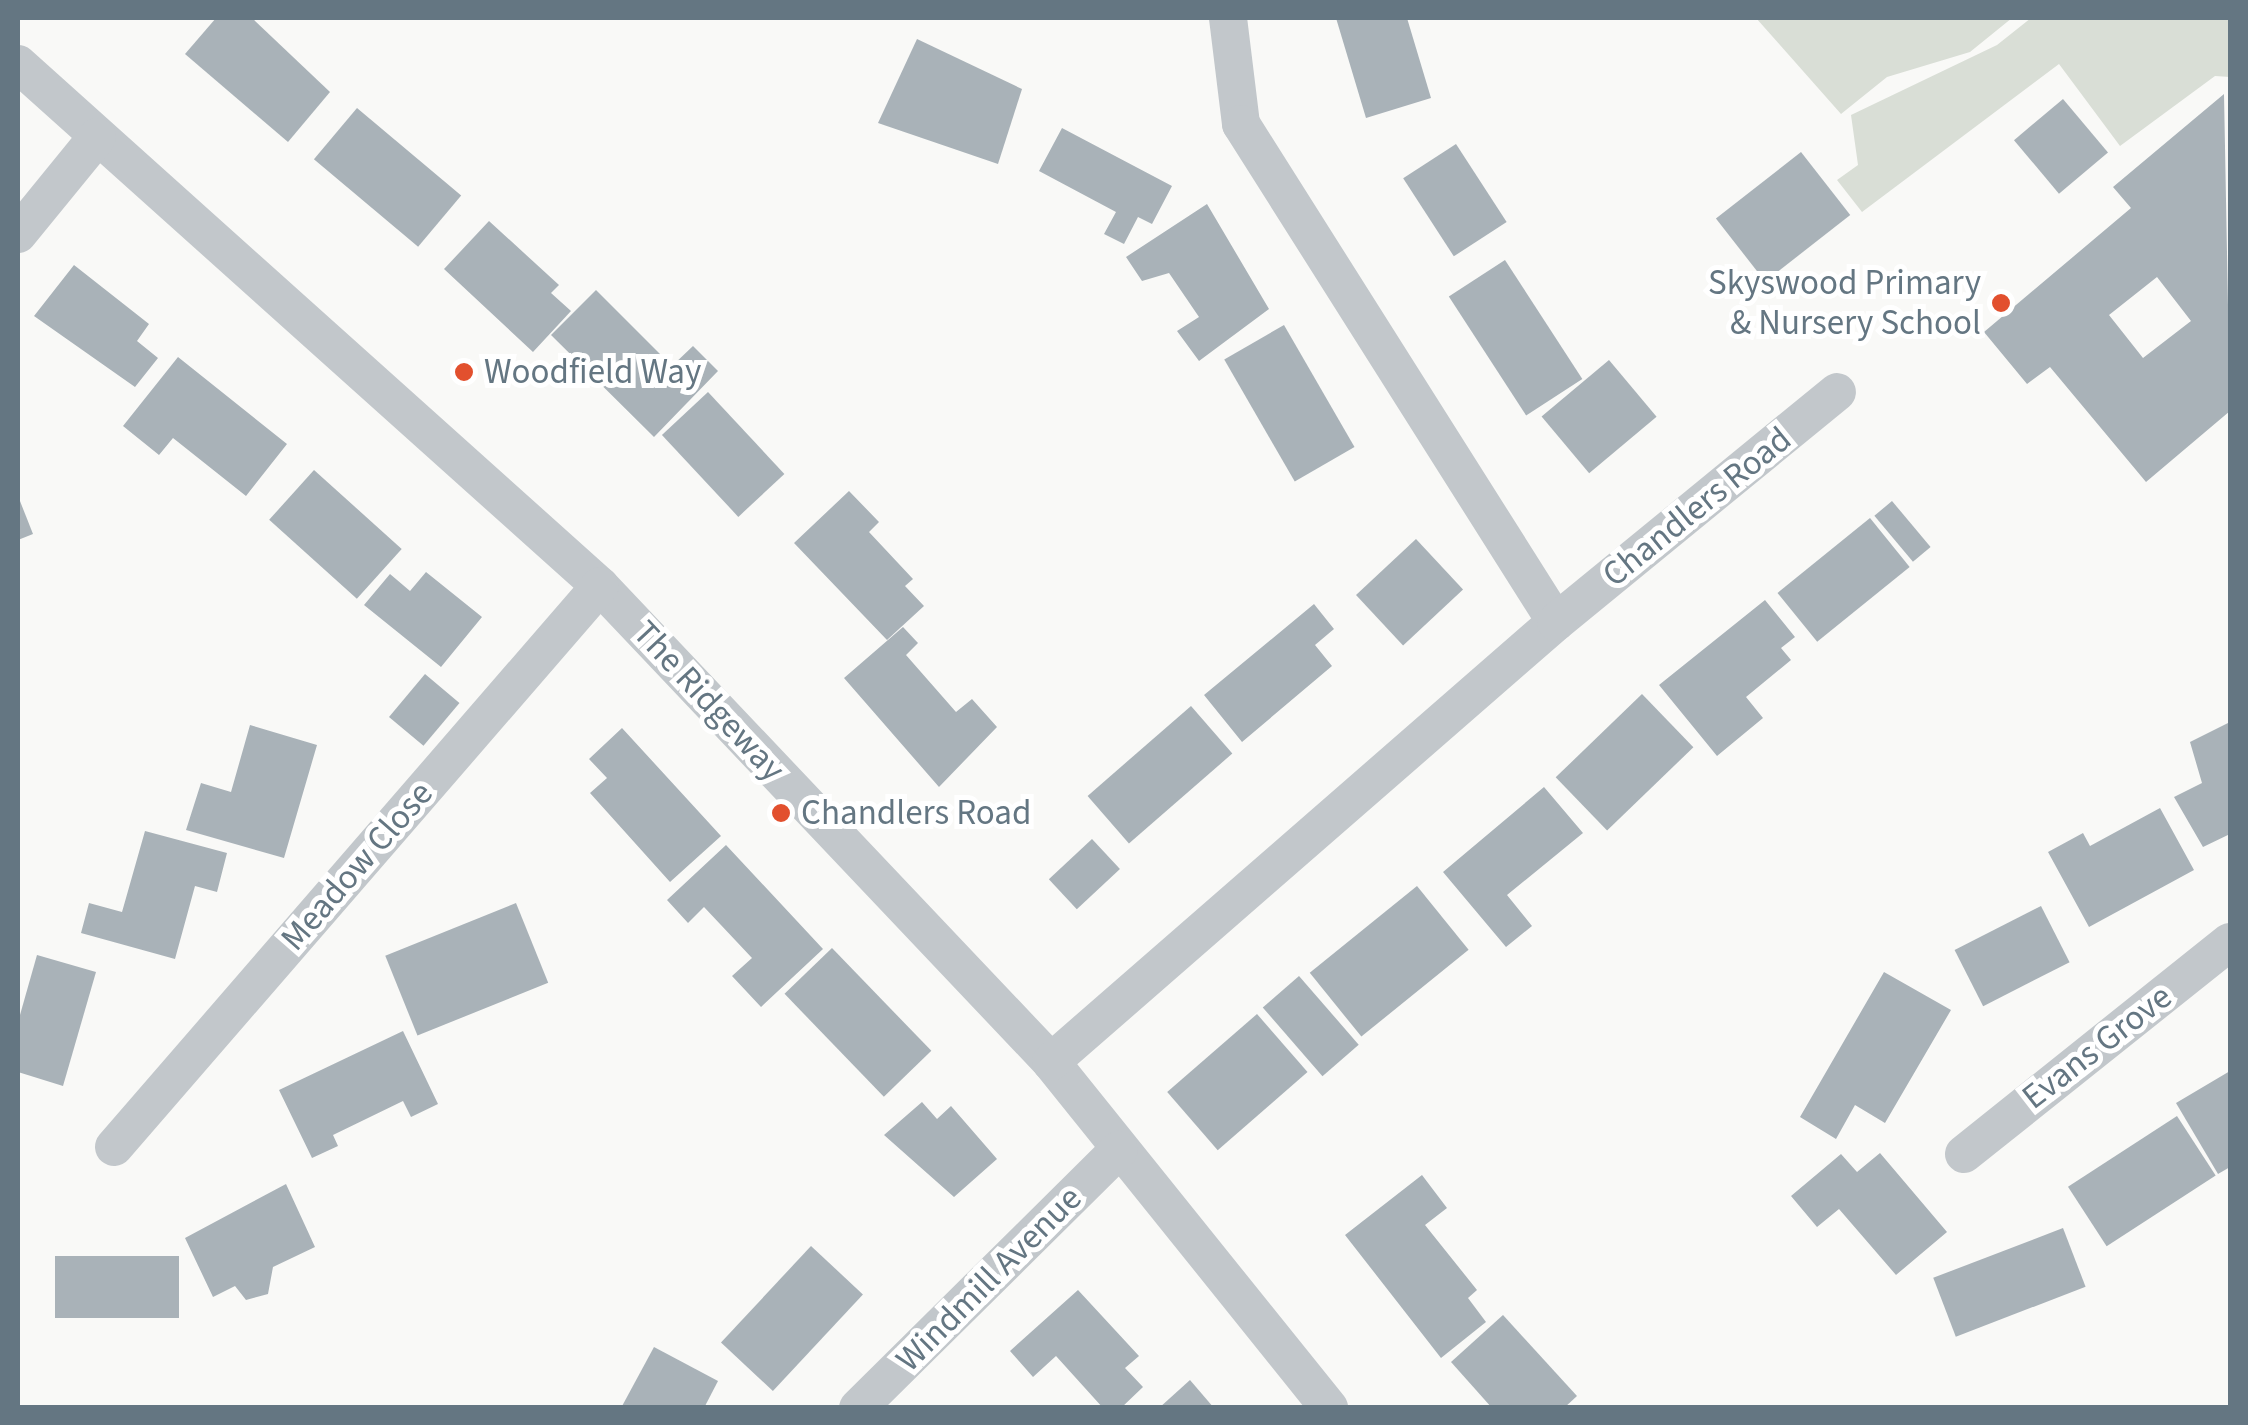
<!DOCTYPE html>
<html>
<head>
<meta charset="utf-8">
<style>
  body { margin:0 }
  #map { position:relative; width:2248px; height:1425px; overflow:hidden; background:#f9f9f7; font-family:"Source Sans 3",sans-serif }
  div>[style] { position:absolute }
  .green>* { inset:0; background:#d9ded6 }
  .building>* { inset:0; background:#a9b2b8; transform-origin:0 0 }
  .street>* { height:38px; margin:-19px; padding:0 19px; transform-origin:19px; border-radius:19px; background:#c2c7cb }
  .dots>* { width:28px; height:28px; translate:-50% -50%; box-sizing:border-box; border:5px solid #fff; border-radius:50% }
  span { translate:-50% -50%; white-space:nowrap; text-align:center; line-height:1.15; -webkit-text-stroke:10px #fff; paint-order:stroke }
  .poi-label { font-size:35px; color:#647682 }
  .right { translate:-100% -50%; text-align:right }
  .left { translate:0 -50%; text-align:left }
  .street-label { font-size:35px; color:#647682 }
  .frame { position:absolute; inset:0; border:20px solid #647682; pointer-events:none }
</style>
</head>
<body>
<div id="map">
  <div class="green">
    <div style="clip-path:polygon(1756px 18px,2012px 18px,1970px 52px,1887px 77px,1841px 114px)"></div>
    <div style="clip-path:polygon(2031px 18px,2230px 18px,2230px 77px,2215px 76px,2120px 146px,2059px 64px,1862px 212px,1837px 180px,1858px 165px,1851px 115px,1997px 45px)"></div>
  </div>
  <div class="building">
    <div style="clip-path:polygon(216px 18px,252px 18px,330px 92px,288px 142px,185px 54px)"></div>
    <div style="clip-path:polygon(1336px 18px,1407px 18px,1431px 98px,1366px 118px)"></div>
    <div style="clip-path:polygon(917px 39px,1022px 89px,998px 164px,878px 123px)"></div>
    <div style="clip-path:polygon(evenodd,2224px 94px,2230px 411px,2146px 482px,2050px 367px,2027px 384px,1984px 332px,2131px 208px,2113px 187px,2224px 94px,2157px 277px,2191px 321px,2143px 358px,2109px 315px,2157px 277px)"></div>
    <div style="left:2063px;top:99px;width:70px;height:64px;rotate:50deg"></div>
    <div style="left:357px;top:108px;width:136px;height:67px;rotate:40deg"></div>
    <div style="clip-path:polygon(1062px 128px,1172px 186px,1152px 224px,1138px 217px,1124px 244px,1104px 234px,1116px 212px,1039px 171px)"></div>
    <div style="left:1456px;top:144px;width:93px;height:63px;rotate:57deg"></div>
    <div style="left:1801px;top:152px;width:80px;height:108px;rotate:52deg"></div>
    <div style="clip-path:polygon(1207px 204px,1269px 309px,1199px 361px,1177px 331px,1199px 317px,1169px 273px,1142px 281px,1126px 257px)"></div>
    <div style="clip-path:polygon(489px 221px,559px 285px,551px 293px,571px 311px,533px 352px,444px 269px)"></div>
    <div style="left:1505px;top:260px;width:142px;height:67px;rotate:57deg"></div>
    <div style="clip-path:polygon(74px 265px,149px 324px,137px 341px,158px 358px,135px 387px,34px 316px)"></div>
    <div style="clip-path:polygon(596px 290px,672px 366px,693px 346px,718px 371px,654px 437px,551px 335px)"></div>
    <div style="left:1284px;top:325px;width:141px;height:69px;rotate:60deg"></div>
    <div style="clip-path:polygon(178px 357px,287px 444px,246px 496px,173px 438px,159px 455px,123px 426px)"></div>
    <div style="left:1609px;top:360px;width:74px;height:88px;rotate:50deg"></div>
    <div style="left:708px;top:392px;width:112px;height:63px;rotate:47deg"></div>
    <div style="left:314px;top:470px;width:118px;height:67px;rotate:42deg"></div>
    <div style="clip-path:polygon(849px 491px,879px 522px,869px 532px,913px 579px,905px 586px,924px 606px,887px 640px,794px 543px)"></div>
    <div style="clip-path:polygon(18px 496px,33px 534px,18px 540px)"></div>
    <div style="left:1892px;top:501px;width:60px;height:23px;rotate:50deg"></div>
    <div style="left:1870px;top:518px;width:63px;height:119px;rotate:51deg"></div>
    <div style="left:1416px;top:539px;width:69px;height:82px;rotate:47deg"></div>
    <div style="clip-path:polygon(426px 572px,482px 617px,441px 667px,364px 605px,390px 574px,410px 591px)"></div>
    <div style="clip-path:polygon(1765px 600px,1795px 637px,1781px 648px,1791px 660px,1746px 697px,1763px 718px,1717px 756px,1659px 685px)"></div>
    <div style="clip-path:polygon(1314px 604px,1334px 629px,1315px 645px,1332px 666px,1242px 742px,1204px 695px)"></div>
    <div style="clip-path:polygon(903px 627px,918px 643px,906px 655px,956px 712px,972px 699px,997px 727px,939px 787px,844px 678px)"></div>
    <div style="left:425px;top:674px;width:45px;height:56px;rotate:40deg"></div>
    <div style="left:1642px;top:694px;width:74px;height:120px;rotate:46deg"></div>
    <div style="left:1191px;top:706px;width:63px;height:137px;rotate:49deg"></div>
    <div style="clip-path:polygon(2230px 722px,2230px 834px,2203px 847px,2174px 797px,2202px 783px,2190px 742px)"></div>
    <div style="clip-path:polygon(250px 725px,317px 745px,284px 858px,186px 830px,201px 783px,231px 792px)"></div>
    <div style="clip-path:polygon(622px 728px,721px 836px,670px 882px,590px 793px,607px 778px,589px 759px)"></div>
    <div style="clip-path:polygon(1544px 787px,1583px 833px,1507px 895px,1532px 926px,1506px 947px,1443px 872px)"></div>
    <div style="clip-path:polygon(2160px 808px,2194px 870px,2089px 927px,2048px 852px,2083px 833px,2090px 846px)"></div>
    <div style="clip-path:polygon(145px 831px,227px 853px,217px 892px,195px 886px,175px 959px,81px 933px,89px 903px,122px 912px)"></div>
    <div style="left:1092px;top:839px;width:41px;height:59px;rotate:47deg"></div>
    <div style="clip-path:polygon(726px 845px,823px 949px,761px 1007px,732px 976px,752px 958px,704px 907px,688px 923px,667px 900px)"></div>
    <div style="left:1417px;top:886px;width:82px;height:138px;rotate:51deg"></div>
    <div style="left:516px;top:903px;width:86px;height:141px;rotate:68deg"></div>
    <div style="left:2041px;top:906px;width:63px;height:97px;rotate:63deg"></div>
    <div style="left:832px;top:948px;width:143px;height:66px;rotate:46deg"></div>
    <div style="clip-path:polygon(37px 955px,96px 972px,63px 1086px,18px 1072px,18px 1022px)"></div>
    <div style="clip-path:polygon(1884px 972px,1951px 1010px,1885px 1123px,1855px 1105px,1836px 1139px,1800px 1117px)"></div>
    <div style="left:1299px;top:976px;width:91px;height:48px;rotate:49deg"></div>
    <div style="left:1257px;top:1014px;width:77px;height:119px;rotate:49deg"></div>
    <div style="clip-path:polygon(403px 1031px,438px 1104px,411px 1117px,403px 1101px,333px 1135px,338px 1146px,312px 1158px,279px 1090px)"></div>
    <div style="clip-path:polygon(2230px 1071px,2230px 1167px,2218px 1174px,2176px 1103px)"></div>
    <div style="clip-path:polygon(922px 1102px,937px 1119px,951px 1106px,997px 1159px,954px 1197px,884px 1135px)"></div>
    <div style="left:2177px;top:1116px;width:71px;height:130px;rotate:57deg"></div>
    <div style="clip-path:polygon(1880px 1153px,1947px 1232px,1896px 1275px,1839px 1209px,1817px 1227px,1791px 1196px,1841px 1154px,1857px 1172px)"></div>
    <div style="clip-path:polygon(1422px 1175px,1447px 1208px,1425px 1225px,1477px 1290px,1468px 1298px,1486px 1322px,1441px 1358px,1345px 1235px)"></div>
    <div style="clip-path:polygon(286px 1184px,315px 1247px,273px 1267px,268px 1294px,246px 1300px,235px 1286px,213px 1297px,185px 1238px)"></div>
    <div style="left:2063px;top:1228px;width:63px;height:139px;rotate:69deg"></div>
    <div style="left:811px;top:1246px;width:71px;height:132px;rotate:43deg"></div>
    <div style="left:55px;top:1256px;width:124px;height:62px"></div>
    <div style="clip-path:polygon(1078px 1290px,1139px 1356px,1125px 1368px,1143px 1387px,1121px 1408px,1103px 1408px,1056px 1356px,1033px 1377px,1010px 1351px)"></div>
    <div style="clip-path:polygon(1503px 1315px,1577px 1396px,1564px 1408px,1492px 1408px,1451px 1362px)"></div>
    <div style="clip-path:polygon(654px 1347px,718px 1381px,704px 1408px,621px 1408px)"></div>
    <div style="clip-path:polygon(1190px 1380px,1214px 1408px,1159px 1408px)"></div>
  </div>
  <div class="street">
    <div style="left:1228px;top:18px;width:107px;rotate:83deg"></div>
    <div style="left:1241px;top:124px;width:589px;rotate:57.69deg"></div>
    <div style="left:18px;top:64px;width:782px;rotate:41.89deg"></div>
    <div style="left:600px;top:586px;width:656px;rotate:46.54deg"></div>
    <div style="left:1051px;top:1062px;width:444px;rotate:51.2deg"></div>
    <div style="left:18px;top:234px;width:125px;rotate:-50.8deg"></div>
    <div style="left:1051px;top:1062px;width:670px;rotate:-41.07deg"></div>
    <div style="left:1556px;top:622px;width:363px;rotate:-39.3deg"></div>
    <div style="left:114px;top:1147px;width:742px;rotate:-49.1deg"></div>
    <div style="left:1964px;top:1154px;width:340px;rotate:-38.6deg"></div>
    <div style="left:858px;top:1408px;width:367px;rotate:-44.7deg"></div>
  </div>
  <div class="dots">
    <div style="left:2001px;top:303px;background:#e2502e"></div>
    <div style="left:464px;top:372px;background:#e2502e"></div>
    <div style="left:781px;top:813px;background:#e2502e"></div>
  </div>
  <div class="poi-label">
    <span class="right" style="left:1981px;top:303px">Skyswood Primary<br>&amp; Nursery School</span>
    <span class="left" style="left:484px;top:372px">Woodfield Way</span>
    <span class="left" style="left:801px;top:813px">Chandlers Road</span>
  </div>
  <div class="street-label">
    <span style="left:1697px;top:507px;rotate:-39deg">Chandlers Road</span>
    <span style="left:709px;top:701px;rotate:47deg">The Ridgeway</span>
    <span style="left:357px;top:866px;rotate:-49deg">Meadow Close</span>
    <span style="left:2097px;top:1047px;rotate:-38deg">Evans Grove</span>
    <span style="left:989px;top:1279px;rotate:-45deg">Windmill Avenue</span>
  </div>
  <div class="frame"></div>
</div>
</body>
</html>
